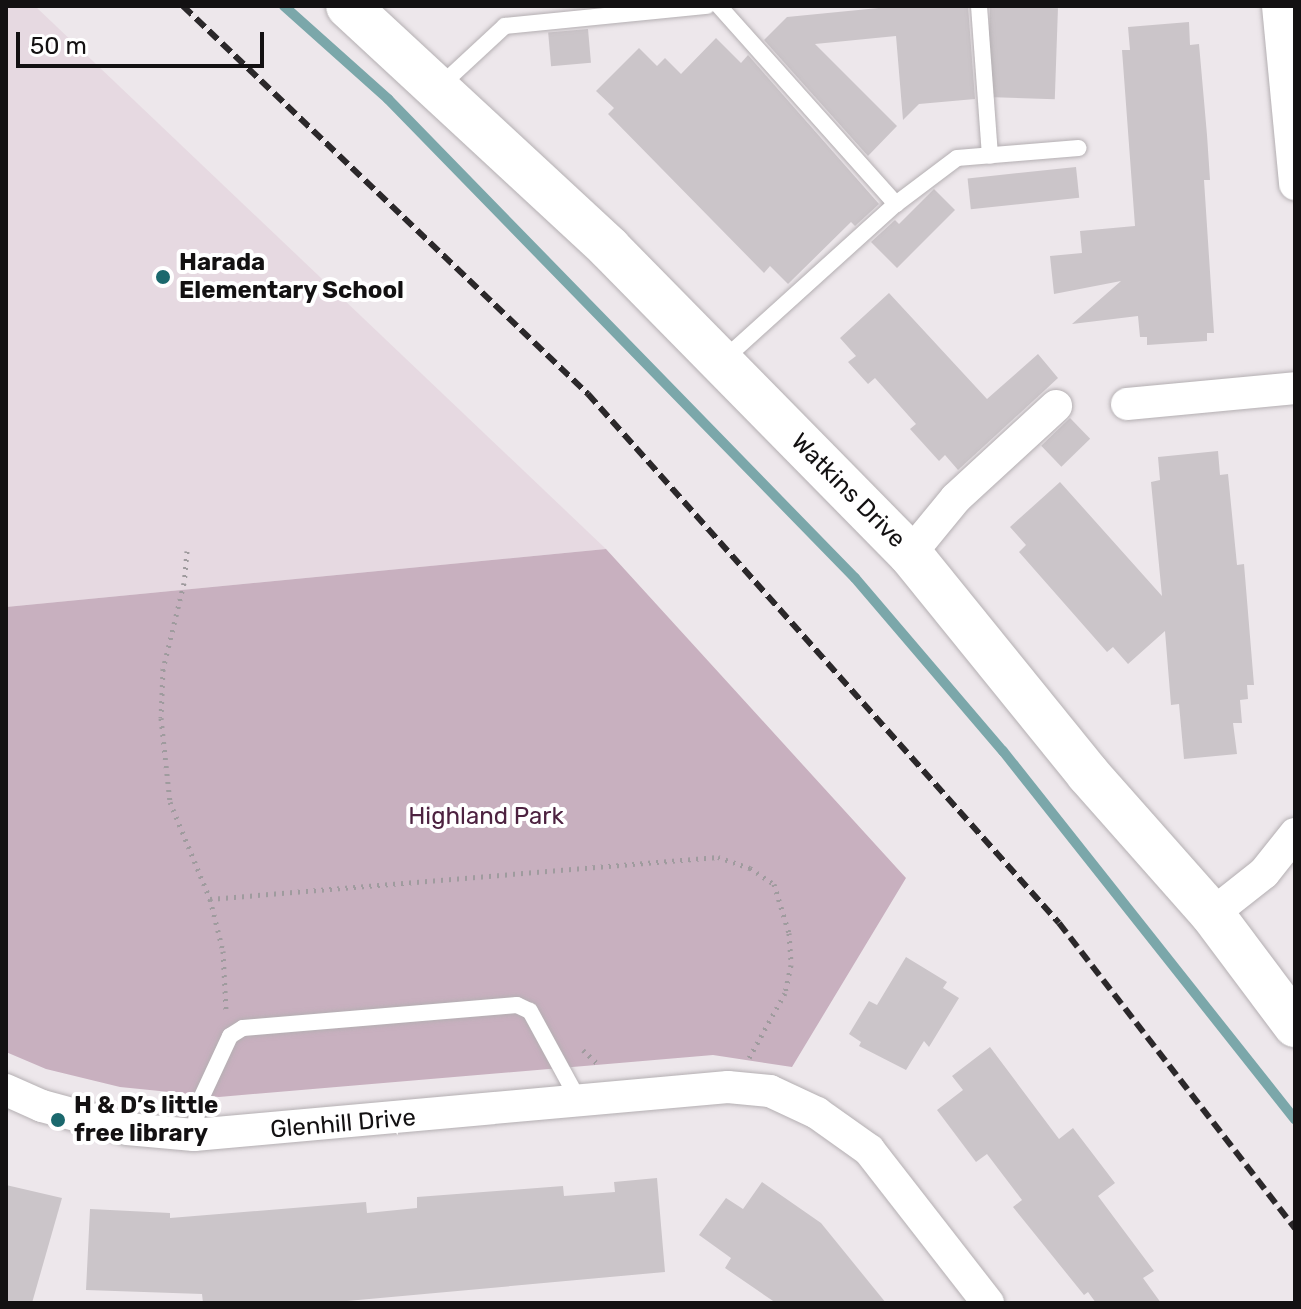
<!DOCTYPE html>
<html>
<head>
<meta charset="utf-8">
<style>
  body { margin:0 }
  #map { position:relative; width:1301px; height:1309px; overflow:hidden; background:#ede7eb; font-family:Rubik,sans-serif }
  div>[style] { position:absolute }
  .built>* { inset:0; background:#e6d9e1 }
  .green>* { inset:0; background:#c8b0bf }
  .stream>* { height:10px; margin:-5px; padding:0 5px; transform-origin:5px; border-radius:5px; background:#7ba7aa }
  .building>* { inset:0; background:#cbc5c9; transform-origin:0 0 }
  .path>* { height:5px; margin-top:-2.5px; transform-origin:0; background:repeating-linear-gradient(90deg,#9f9b9e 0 2px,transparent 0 8px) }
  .roads { filter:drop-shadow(0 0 2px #b4afb2) drop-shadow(0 0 2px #b4afb2) }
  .lane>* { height:16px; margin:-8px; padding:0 8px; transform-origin:8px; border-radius:8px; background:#fff }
  .street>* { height:32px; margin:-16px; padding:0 16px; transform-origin:16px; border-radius:16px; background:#fff }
  .secondary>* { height:44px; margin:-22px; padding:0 22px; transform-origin:22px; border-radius:22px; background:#fff }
  .rail>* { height:6px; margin-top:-3px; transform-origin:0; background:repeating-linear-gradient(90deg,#2b282a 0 12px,transparent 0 18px) }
  .dots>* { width:22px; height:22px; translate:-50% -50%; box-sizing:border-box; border:4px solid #fff; border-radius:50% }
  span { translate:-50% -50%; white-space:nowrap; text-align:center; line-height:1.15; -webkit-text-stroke:8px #fff; paint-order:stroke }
  .poi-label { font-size:24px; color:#131112; font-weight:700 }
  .left { translate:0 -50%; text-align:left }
  .street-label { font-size:24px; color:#131112 }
  .park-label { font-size:24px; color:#4d2240 }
  .frame { position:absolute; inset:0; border:8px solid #131112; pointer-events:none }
  .scale { position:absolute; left:16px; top:32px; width:248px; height:36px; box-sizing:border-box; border:4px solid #131112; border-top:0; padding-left:10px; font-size:24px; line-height:28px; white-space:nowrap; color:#131112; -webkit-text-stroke:6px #fff; paint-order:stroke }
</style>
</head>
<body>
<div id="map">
  <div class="built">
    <div style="clip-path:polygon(6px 6px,35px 6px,606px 549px,6px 607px)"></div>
  </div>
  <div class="green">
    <div style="clip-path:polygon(606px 549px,906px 878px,792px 1067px,713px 1055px,219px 1097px,120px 1087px,46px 1069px,6px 1052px,6px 607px)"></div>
  </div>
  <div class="stream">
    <div style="left:284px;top:6px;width:140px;rotate:41.8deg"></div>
    <div style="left:388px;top:99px;width:669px;rotate:45.73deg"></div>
    <div style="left:855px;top:578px;width:228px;rotate:49.5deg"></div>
    <div style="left:1003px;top:751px;width:470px;rotate:51.6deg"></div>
  </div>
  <div class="building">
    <div style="clip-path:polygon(899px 6px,968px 6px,975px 99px,919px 104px,903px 120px,896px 36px,815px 44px,897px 126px,868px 156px,764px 40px,787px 17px)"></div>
    <div style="left:990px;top:6px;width:68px;height:91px;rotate:2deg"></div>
    <div style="clip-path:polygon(1189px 22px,1190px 45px,1199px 44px,1207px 135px,1210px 180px,1204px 180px,1214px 333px,1207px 333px,1207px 341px,1147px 345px,1147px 337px,1140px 337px,1138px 316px,1072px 324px,1121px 281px,1054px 294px,1050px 256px,1082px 253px,1080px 231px,1135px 226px,1122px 50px,1130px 50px,1128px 27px)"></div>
    <div style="left:588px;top:29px;width:34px;height:40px;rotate:85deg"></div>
    <div style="clip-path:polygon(716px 38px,741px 63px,748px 55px,879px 204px,855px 226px,851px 222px,788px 284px,770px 266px,764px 273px,608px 114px,614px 108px,596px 91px,639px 48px,657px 66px,665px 58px,681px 74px)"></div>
    <div style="left:1076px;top:167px;width:31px;height:109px;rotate:84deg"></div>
    <div style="clip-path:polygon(934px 189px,955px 210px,897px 268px,871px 242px,895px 220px,899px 224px)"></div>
    <div style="clip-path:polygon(889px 293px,987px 399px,1038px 354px,1058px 378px,958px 470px,945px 455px,939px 461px,910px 429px,916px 424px,875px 378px,868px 384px,848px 362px,856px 356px,840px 338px)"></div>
    <div style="left:1070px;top:418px;width:29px;height:40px;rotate:46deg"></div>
    <div style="clip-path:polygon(1218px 451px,1220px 475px,1228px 474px,1237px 565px,1244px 564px,1254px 685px,1247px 685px,1248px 699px,1240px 700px,1242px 723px,1233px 723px,1237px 754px,1184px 759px,1179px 704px,1171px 705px,1165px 631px,1128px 664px,1113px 647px,1107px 652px,1019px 552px,1026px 545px,1010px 527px,1060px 482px,1162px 596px,1151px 482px,1160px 480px,1158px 457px)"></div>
    <div style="clip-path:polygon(906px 957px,947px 982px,943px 988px,959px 998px,929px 1047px,924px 1041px,906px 1070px,859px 1046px,861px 1042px,849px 1034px,869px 1001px,877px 1005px)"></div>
    <div style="clip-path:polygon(990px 1047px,1059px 1139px,1073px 1128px,1115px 1183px,1098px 1196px,1154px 1271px,1143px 1278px,1161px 1303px,1096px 1303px,1088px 1292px,1084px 1295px,1013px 1207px,1022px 1200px,987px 1154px,976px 1162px,937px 1110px,963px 1090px,952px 1076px)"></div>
    <div style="clip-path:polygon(657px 1178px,665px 1272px,325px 1303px,203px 1303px,202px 1294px,86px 1290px,90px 1209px,170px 1213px,170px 1218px,366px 1202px,367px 1213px,417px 1208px,417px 1197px,563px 1186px,564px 1196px,615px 1192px,614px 1182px)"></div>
    <div style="clip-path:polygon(762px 1182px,821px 1223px,886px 1303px,776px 1303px,725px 1268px,731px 1258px,699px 1235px,726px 1198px,743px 1209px)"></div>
    <div style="clip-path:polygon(6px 1185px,62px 1198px,32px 1303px,6px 1303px)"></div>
  </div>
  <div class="path">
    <div style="left:187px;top:551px;width:32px;rotate:95deg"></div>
    <div style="left:184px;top:583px;width:89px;rotate:103.7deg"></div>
    <div style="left:163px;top:669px;width:49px;rotate:92.3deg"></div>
    <div style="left:161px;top:718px;width:84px;rotate:83.9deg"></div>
    <div style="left:170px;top:802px;width:105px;rotate:67.6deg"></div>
    <div style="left:210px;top:899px;width:54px;rotate:76deg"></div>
    <div style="left:223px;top:951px;width:59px;rotate:87.1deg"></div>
    <div style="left:210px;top:899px;width:510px;rotate:-4.73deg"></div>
    <div style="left:718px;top:857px;width:34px;rotate:19deg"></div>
    <div style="left:750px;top:868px;width:29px;rotate:34deg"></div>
    <div style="left:774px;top:884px;width:51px;rotate:73deg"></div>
    <div style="left:789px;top:933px;width:32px;rotate:86deg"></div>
    <div style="left:791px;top:965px;width:29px;rotate:102deg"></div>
    <div style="left:785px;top:993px;width:74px;rotate:119deg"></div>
    <div style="left:583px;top:1050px;width:22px;rotate:43deg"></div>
  </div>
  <div class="roads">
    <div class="lane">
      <div style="left:719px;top:6px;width:266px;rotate:48.2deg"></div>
      <div style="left:979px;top:6px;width:150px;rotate:85.8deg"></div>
      <div style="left:438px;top:88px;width:91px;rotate:-42.8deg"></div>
      <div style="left:505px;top:26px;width:203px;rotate:-5.7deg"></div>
      <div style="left:722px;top:361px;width:234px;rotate:-42.1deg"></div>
      <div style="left:896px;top:204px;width:76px;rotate:-37deg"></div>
      <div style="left:957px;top:158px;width:122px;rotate:-4.7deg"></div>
      <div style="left:194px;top:1135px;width:30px;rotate:-82deg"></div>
      <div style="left:198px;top:1105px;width:76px;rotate:-65.1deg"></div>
      <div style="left:230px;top:1036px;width:15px;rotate:-32deg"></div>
      <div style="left:243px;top:1028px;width:275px;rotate:-4.8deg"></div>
      <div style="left:517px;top:1005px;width:14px;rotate:25deg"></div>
      <div style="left:530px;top:1011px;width:102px;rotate:61.4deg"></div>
    </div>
    <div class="street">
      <div style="left:1278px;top:6px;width:179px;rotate:84.5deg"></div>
      <div style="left:1127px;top:404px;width:169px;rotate:-5.4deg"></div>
      <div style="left:910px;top:554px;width:72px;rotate:-50.6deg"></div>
      <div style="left:956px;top:498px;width:136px;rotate:-42.6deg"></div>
      <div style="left:1212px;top:914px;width:66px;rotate:-38.3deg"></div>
      <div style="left:1264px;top:873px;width:50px;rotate:-51.5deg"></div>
      <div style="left:6px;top:1090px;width:39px;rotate:24deg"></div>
      <div style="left:42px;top:1106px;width:88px;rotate:15.1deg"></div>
      <div style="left:127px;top:1129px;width:67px;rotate:5.1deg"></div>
      <div style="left:194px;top:1135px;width:536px;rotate:-5.14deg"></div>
      <div style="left:728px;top:1087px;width:42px;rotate:5.4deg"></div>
      <div style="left:770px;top:1091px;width:52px;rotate:25.1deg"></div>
      <div style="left:817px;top:1113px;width:64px;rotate:35.4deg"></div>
      <div style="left:869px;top:1150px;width:194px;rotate:52.1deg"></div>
    </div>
    <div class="secondary">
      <div style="left:348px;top:6px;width:356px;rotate:42.8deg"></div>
      <div style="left:609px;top:248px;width:429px;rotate:45.5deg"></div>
      <div style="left:910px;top:554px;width:283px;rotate:51deg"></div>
      <div style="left:1088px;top:774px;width:187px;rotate:48.5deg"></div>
      <div style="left:1212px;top:914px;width:139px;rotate:53.2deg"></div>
    </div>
  </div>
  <div class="rail">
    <div style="left:183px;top:6px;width:561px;rotate:43.77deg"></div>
    <div style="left:588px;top:394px;width:708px;rotate:48.32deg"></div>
    <div style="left:1059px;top:923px;width:386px;rotate:52.3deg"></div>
  </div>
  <div class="dots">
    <div style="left:163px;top:277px;background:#1b686d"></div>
    <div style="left:58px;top:1120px;background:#1b686d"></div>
  </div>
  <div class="poi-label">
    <span class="left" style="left:179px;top:277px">Harada<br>Elementary School</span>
    <span class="left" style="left:74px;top:1120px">H &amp; D’s little<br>free library</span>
  </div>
  <div class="street-label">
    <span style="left:848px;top:491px;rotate:45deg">Watkins Drive</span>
    <span style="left:343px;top:1124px;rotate:-5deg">Glenhill Drive</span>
  </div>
  <div class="park-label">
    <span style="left:486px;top:817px">Highland Park</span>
  </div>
  <div class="frame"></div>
  <div class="scale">50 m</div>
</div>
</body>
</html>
